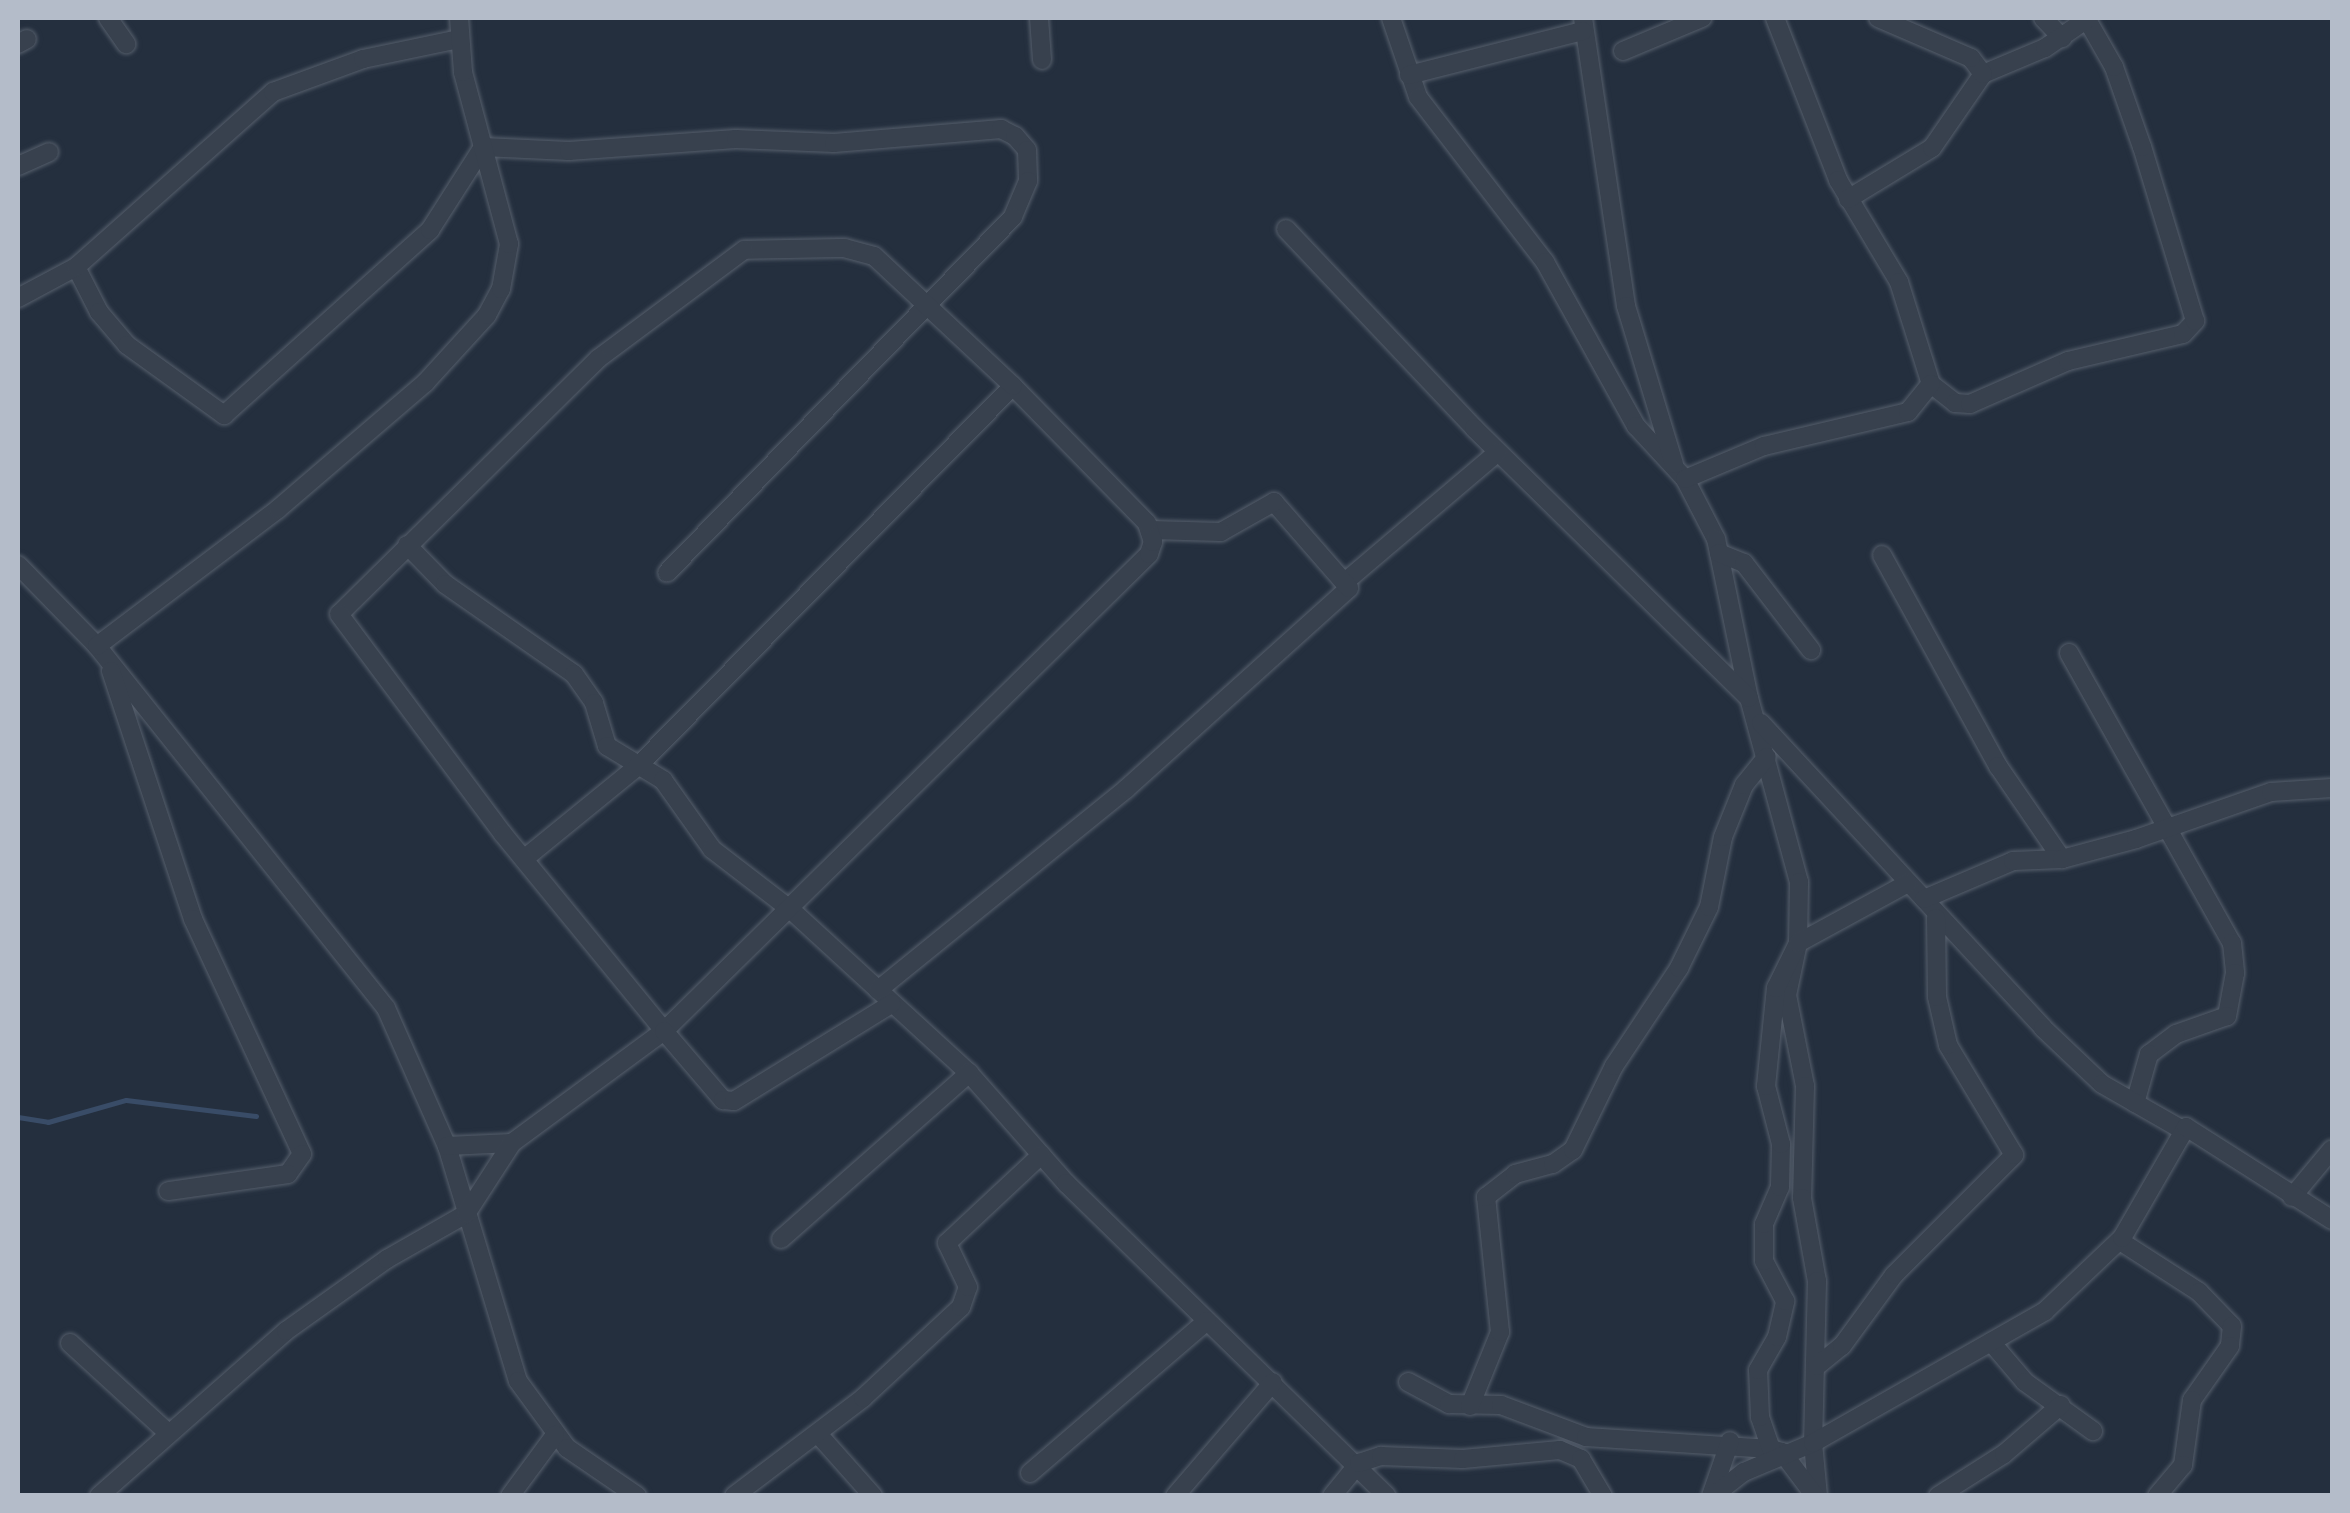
<!DOCTYPE html>
<html>
<head>
<meta charset="utf-8">
<style>
  body { margin:0 }
  #map { position:relative; width:2350px; height:1513px; overflow:hidden; background:#242f3e; font-family:"Exo 2",sans-serif }
  div>[style] { position:absolute }
  .stream>* { height:5px; margin:-2.5px; padding:0 2.5px; transform-origin:2.5px; border-radius:2.5px; background:#394c67 }
  .roads { filter:drop-shadow(0 0 2px #565f6c) drop-shadow(0 0 2px #565f6c) }
  .minor>* { height:18px; margin:-9px; padding:0 9px; transform-origin:9px; border-radius:9px; background:#38414e }
  span { translate:-50% -50%; white-space:nowrap; text-align:center; line-height:1.15; -webkit-text-stroke:8px #1d2633; paint-order:stroke }
  .frame { position:absolute; inset:0; border:20px solid #b4bcc9; pointer-events:none }
</style>
</head>
<body>
<div id="map">
  <div class="stream">
    <div style="left:18px;top:1117px;width:30px;rotate:9deg"></div>
    <div style="left:48px;top:1122px;width:81px;rotate:-15.8deg"></div>
    <div style="left:126px;top:1100px;width:131px;rotate:7deg"></div>
  </div>
  <div class="roads">
    <div class="minor">
      <div style="left:108px;top:18px;width:32px;rotate:55deg"></div>
      <div style="left:1039px;top:18px;width:42px;rotate:85.9deg"></div>
      <div style="left:1391px;top:18px;width:83px;rotate:71.1deg"></div>
      <div style="left:1418px;top:97px;width:208px;rotate:52.4deg"></div>
      <div style="left:1545px;top:262px;width:188px;rotate:61deg"></div>
      <div style="left:1636px;top:426px;width:72px;rotate:47.2deg"></div>
      <div style="left:1685px;top:479px;width:68px;rotate:62.7deg"></div>
      <div style="left:1716px;top:539px;width:162px;rotate:78.3deg"></div>
      <div style="left:1749px;top:698px;width:191px;rotate:74.8deg"></div>
      <div style="left:1799px;top:882px;width:61px;rotate:90.9deg"></div>
      <div style="left:1798px;top:943px;width:53px;rotate:101.9deg"></div>
      <div style="left:1787px;top:995px;width:93px;rotate:78.8deg"></div>
      <div style="left:1805px;top:1086px;width:112px;rotate:91.5deg"></div>
      <div style="left:1802px;top:1198px;width:84px;rotate:79.8deg"></div>
      <div style="left:1817px;top:1281px;width:162px;rotate:91.4deg"></div>
      <div style="left:1813px;top:1443px;width:53px;rotate:84.6deg"></div>
      <div style="left:1583px;top:18px;width:291px;rotate:81.5deg"></div>
      <div style="left:1626px;top:306px;width:165px;rotate:73.1deg"></div>
      <div style="left:1775px;top:18px;width:174px;rotate:68.7deg"></div>
      <div style="left:1838px;top:180px;width:119px;rotate:59.1deg"></div>
      <div style="left:1899px;top:282px;width:107px;rotate:72.6deg"></div>
      <div style="left:1931px;top:384px;width:31px;rotate:38deg"></div>
      <div style="left:1955px;top:403px;width:15px;rotate:4deg"></div>
      <div style="left:1970px;top:404px;width:107px;rotate:-23.7deg"></div>
      <div style="left:2068px;top:361px;width:118px;rotate:-13.2deg"></div>
      <div style="left:2183px;top:334px;width:18px;rotate:-47deg"></div>
      <div style="left:2195px;top:321px;width:182px;rotate:-106.9deg"></div>
      <div style="left:2142px;top:147px;width:85px;rotate:-109.3deg"></div>
      <div style="left:2114px;top:67px;width:56px;rotate:-119.7deg"></div>
      <div style="left:2043px;top:18px;width:28px;rotate:46deg"></div>
      <div style="left:18px;top:44px;width:10px;rotate:-29deg"></div>
      <div style="left:1623px;top:51px;width:86px;rotate:-22.7deg"></div>
      <div style="left:1983px;top:74px;width:67px;rotate:-22.8deg"></div>
      <div style="left:2045px;top:48px;width:51px;rotate:-34.6deg"></div>
      <div style="left:1409px;top:75px;width:179px;rotate:-14.2deg"></div>
      <div style="left:18px;top:166px;width:34px;rotate:-24deg"></div>
      <div style="left:1848px;top:199px;width:98px;rotate:-31.3deg"></div>
      <div style="left:1932px;top:148px;width:90px;rotate:-55.4deg"></div>
      <div style="left:1983px;top:74px;width:20px;rotate:-127deg"></div>
      <div style="left:1971px;top:58px;width:101px;rotate:-156.7deg"></div>
      <div style="left:1286px;top:229px;width:274px;rotate:46.6deg"></div>
      <div style="left:1474px;top:428px;width:385px;rotate:44.5deg"></div>
      <div style="left:76px;top:267px;width:51px;rotate:62.9deg"></div>
      <div style="left:99px;top:312px;width:43px;rotate:49.7deg"></div>
      <div style="left:127px;top:345px;width:120px;rotate:35.8deg"></div>
      <div style="left:224px;top:415px;width:277px;rotate:-41.9deg"></div>
      <div style="left:430px;top:230px;width:98px;rotate:-57.4deg"></div>
      <div style="left:483px;top:147px;width:86px;rotate:2.7deg"></div>
      <div style="left:569px;top:151px;width:167px;rotate:-4.1deg"></div>
      <div style="left:736px;top:139px;width:98px;rotate:2.3deg"></div>
      <div style="left:834px;top:143px;width:168px;rotate:-4.8deg"></div>
      <div style="left:1001px;top:129px;width:16px;rotate:27deg"></div>
      <div style="left:1015px;top:136px;width:18px;rotate:49deg"></div>
      <div style="left:1027px;top:150px;width:31px;rotate:88deg"></div>
      <div style="left:1028px;top:181px;width:39px;rotate:113deg"></div>
      <div style="left:1013px;top:217px;width:496px;rotate:134.2deg"></div>
      <div style="left:18px;top:298px;width:66px;rotate:-28.1deg"></div>
      <div style="left:76px;top:267px;width:264px;rotate:-41.6deg"></div>
      <div style="left:273px;top:92px;width:96px;rotate:-20.1deg"></div>
      <div style="left:363px;top:59px;width:98px;rotate:-11.8deg"></div>
      <div style="left:1685px;top:479px;width:86px;rotate:-22.7deg"></div>
      <div style="left:1764px;top:446px;width:148px;rotate:-13.3deg"></div>
      <div style="left:1908px;top:412px;width:36px;rotate:-51deg"></div>
      <div style="left:407px;top:545px;width:54px;rotate:45.7deg"></div>
      <div style="left:445px;top:584px;width:157px;rotate:34.9deg"></div>
      <div style="left:574px;top:674px;width:35px;rotate:55deg"></div>
      <div style="left:594px;top:703px;width:45px;rotate:73.2deg"></div>
      <div style="left:607px;top:746px;width:66px;rotate:31.3deg"></div>
      <div style="left:663px;top:780px;width:85px;rotate:54.6deg"></div>
      <div style="left:712px;top:849px;width:98px;rotate:37.6deg"></div>
      <div style="left:790px;top:909px;width:243px;rotate:42.5deg"></div>
      <div style="left:969px;top:1073px;width:147px;rotate:48.6deg"></div>
      <div style="left:1066px;top:1183px;width:448px;rotate:44.3deg"></div>
      <div style="left:1719px;top:553px;width:27px;rotate:22deg"></div>
      <div style="left:1744px;top:563px;width:110px;rotate:52.4deg"></div>
      <div style="left:1882px;top:555px;width:241px;rotate:61.2deg"></div>
      <div style="left:1998px;top:766px;width:113px;rotate:55.5deg"></div>
      <div style="left:18px;top:565px;width:113px;rotate:45.7deg"></div>
      <div style="left:97px;top:646px;width:463px;rotate:51.4deg"></div>
      <div style="left:386px;top:1008px;width:151px;rotate:66.2deg"></div>
      <div style="left:447px;top:1146px;width:245px;rotate:73.2deg"></div>
      <div style="left:518px;top:1381px;width:83px;rotate:53.8deg"></div>
      <div style="left:567px;top:1448px;width:85px;rotate:34.4deg"></div>
      <div style="left:1346px;top:581px;width:199px;rotate:-40.3deg"></div>
      <div style="left:97px;top:646px;width:227px;rotate:-37.1deg"></div>
      <div style="left:278px;top:509px;width:194px;rotate:-40.6deg"></div>
      <div style="left:425px;top:383px;width:92px;rotate:-47.6deg"></div>
      <div style="left:487px;top:315px;width:30px;rotate:-62deg"></div>
      <div style="left:501px;top:289px;width:46px;rotate:-79.9deg"></div>
      <div style="left:509px;top:244px;width:178px;rotate:-105deg"></div>
      <div style="left:463px;top:72px;width:54px;rotate:-94.2deg"></div>
      <div style="left:2069px;top:653px;width:333px;rotate:60.7deg"></div>
      <div style="left:2232px;top:943px;width:30px;rotate:84deg"></div>
      <div style="left:2235px;top:973px;width:44px;rotate:100.5deg"></div>
      <div style="left:2227px;top:1016px;width:54px;rotate:160.6deg"></div>
      <div style="left:2176px;top:1034px;width:34px;rotate:143deg"></div>
      <div style="left:2149px;top:1054px;width:51px;rotate:105.9deg"></div>
      <div style="left:111px;top:671px;width:261px;rotate:71.7deg"></div>
      <div style="left:193px;top:919px;width:259px;rotate:65.1deg"></div>
      <div style="left:302px;top:1154px;width:24px;rotate:125deg"></div>
      <div style="left:288px;top:1174px;width:121px;rotate:171.9deg"></div>
      <div style="left:1761px;top:723px;width:415px;rotate:47.2deg"></div>
      <div style="left:2043px;top:1028px;width:81px;rotate:43.5deg"></div>
      <div style="left:2102px;top:1084px;width:91px;rotate:29.7deg"></div>
      <div style="left:524px;top:859px;width:146px;rotate:-39.2deg"></div>
      <div style="left:637px;top:767px;width:535px;rotate:-45.38deg"></div>
      <div style="left:1924px;top:899px;width:97px;rotate:-23.1deg"></div>
      <div style="left:2013px;top:861px;width:49px;rotate:-2.3deg"></div>
      <div style="left:2062px;top:859px;width:77px;rotate:-15.1deg"></div>
      <div style="left:2136px;top:839px;width:143px;rotate:-19.2deg"></div>
      <div style="left:2271px;top:792px;width:61px;rotate:-3.8deg"></div>
      <div style="left:878px;top:990px;width:319px;rotate:-39deg"></div>
      <div style="left:1126px;top:789px;width:300px;rotate:-42deg"></div>
      <div style="left:1349px;top:588px;width:114px;rotate:-131.1deg"></div>
      <div style="left:1274px;top:502px;width:61px;rotate:150.5deg"></div>
      <div style="left:1221px;top:532px;width:70px;rotate:-178.4deg"></div>
      <div style="left:447px;top:1146px;width:65px;rotate:-2.6deg"></div>
      <div style="left:512px;top:1143px;width:189px;rotate:-36.4deg"></div>
      <div style="left:664px;top:1031px;width:680px;rotate:-44.52deg"></div>
      <div style="left:1149px;top:554px;width:13px;rotate:-72deg"></div>
      <div style="left:1153px;top:542px;width:20px;rotate:-108deg"></div>
      <div style="left:1147px;top:523px;width:192px;rotate:-134.4deg"></div>
      <div style="left:1013px;top:386px;width:190px;rotate:-136.9deg"></div>
      <div style="left:874px;top:256px;width:30px;rotate:-165deg"></div>
      <div style="left:845px;top:248px;width:101px;rotate:178.9deg"></div>
      <div style="left:744px;top:250px;width:182px;rotate:143.3deg"></div>
      <div style="left:598px;top:359px;width:363px;rotate:135.4deg"></div>
      <div style="left:339px;top:614px;width:274px;rotate:53.3deg"></div>
      <div style="left:503px;top:834px;width:254px;rotate:50.7deg"></div>
      <div style="left:664px;top:1031px;width:91px;rotate:49.5deg"></div>
      <div style="left:723px;top:1100px;width:11px;rotate:5deg"></div>
      <div style="left:734px;top:1101px;width:185px;rotate:-31.7deg"></div>
      <div style="left:2292px;top:1197px;width:62px;rotate:-50.2deg"></div>
      <div style="left:781px;top:1239px;width:251px;rotate:-41.4deg"></div>
      <div style="left:2120px;top:1241px;width:94px;rotate:32.8deg"></div>
      <div style="left:2199px;top:1292px;width:47px;rotate:45.9deg"></div>
      <div style="left:2232px;top:1326px;width:20px;rotate:96deg"></div>
      <div style="left:2230px;top:1346px;width:66px;rotate:125.1deg"></div>
      <div style="left:2192px;top:1400px;width:66px;rotate:97.9deg"></div>
      <div style="left:2183px;top:1465px;width:40px;rotate:130deg"></div>
      <div style="left:1991px;top:1342px;width:52px;rotate:49.6deg"></div>
      <div style="left:2025px;top:1382px;width:84px;rotate:35.8deg"></div>
      <div style="left:70px;top:1343px;width:130px;rotate:42.5deg"></div>
      <div style="left:1817px;top:1366px;width:32px;rotate:-39deg"></div>
      <div style="left:1842px;top:1346px;width:88px;rotate:-53.8deg"></div>
      <div style="left:1894px;top:1275px;width:170px;rotate:-45deg"></div>
      <div style="left:2014px;top:1155px;width:128px;rotate:-121deg"></div>
      <div style="left:1948px;top:1045px;width:49px;rotate:-102.9deg"></div>
      <div style="left:1937px;top:997px;width:79px;rotate:-90.7deg"></div>
      <div style="left:1408px;top:1382px;width:47px;rotate:28.2deg"></div>
      <div style="left:1449px;top:1404px;width:52px;rotate:1.1deg"></div>
      <div style="left:1501px;top:1405px;width:91px;rotate:20.6deg"></div>
      <div style="left:1586px;top:1437px;width:185px;rotate:3.7deg"></div>
      <div style="left:1771px;top:1449px;width:11px;rotate:15deg"></div>
      <div style="left:1782px;top:1452px;width:55px;rotate:53.1deg"></div>
      <div style="left:1470px;top:1406px;width:80px;rotate:-67.9deg"></div>
      <div style="left:1500px;top:1332px;width:136px;rotate:-95.9deg"></div>
      <div style="left:1486px;top:1197px;width:37px;rotate:-38deg"></div>
      <div style="left:1515px;top:1174px;width:39px;rotate:-15deg"></div>
      <div style="left:1553px;top:1164px;width:24px;rotate:-35deg"></div>
      <div style="left:1573px;top:1150px;width:93px;rotate:-64deg"></div>
      <div style="left:1614px;top:1066px;width:118px;rotate:-56.4deg"></div>
      <div style="left:1679px;top:968px;width:68px;rotate:-63.8deg"></div>
      <div style="left:1709px;top:907px;width:71px;rotate:-78.7deg"></div>
      <div style="left:1723px;top:837px;width:56px;rotate:-68deg"></div>
      <div style="left:1744px;top:785px;width:36px;rotate:-51deg"></div>
      <div style="left:818px;top:1434px;width:83px;rotate:48.4deg"></div>
      <div style="left:1771px;top:1449px;width:34px;rotate:-109deg"></div>
      <div style="left:1760px;top:1417px;width:47px;rotate:-92.4deg"></div>
      <div style="left:1758px;top:1370px;width:38px;rotate:-60deg"></div>
      <div style="left:1777px;top:1337px;width:37px;rotate:-77deg"></div>
      <div style="left:1785px;top:1301px;width:45px;rotate:-117.7deg"></div>
      <div style="left:1764px;top:1261px;width:37px;rotate:-90deg"></div>
      <div style="left:1764px;top:1224px;width:40px;rotate:-66.6deg"></div>
      <div style="left:1780px;top:1187px;width:43px;rotate:-88.7deg"></div>
      <div style="left:1781px;top:1144px;width:60px;rotate:-104.5deg"></div>
      <div style="left:1766px;top:1086px;width:99px;rotate:-84.2deg"></div>
      <div style="left:1776px;top:988px;width:50px;rotate:-63.9deg"></div>
      <div style="left:1798px;top:943px;width:125px;rotate:-28.6deg"></div>
      <div style="left:1030px;top:1473px;width:233px;rotate:-40.7deg"></div>
      <div style="left:99px;top:1496px;width:249px;rotate:-41.4deg"></div>
      <div style="left:286px;top:1331px;width:124px;rotate:-35.5deg"></div>
      <div style="left:387px;top:1259px;width:91px;rotate:-29.7deg"></div>
      <div style="left:466px;top:1214px;width:85px;rotate:-57.1deg"></div>
      <div style="left:510px;top:1496px;width:76px;rotate:-53.6deg"></div>
      <div style="left:734px;top:1496px;width:162px;rotate:-37.2deg"></div>
      <div style="left:863px;top:1398px;width:134px;rotate:-42.9deg"></div>
      <div style="left:961px;top:1307px;width:21px;rotate:-71deg"></div>
      <div style="left:968px;top:1287px;width:49px;rotate:-115.5deg"></div>
      <div style="left:947px;top:1243px;width:129px;rotate:-43.1deg"></div>
      <div style="left:1175px;top:1496px;width:150px;rotate:-49.3deg"></div>
      <div style="left:1332px;top:1496px;width:43px;rotate:-50.7deg"></div>
      <div style="left:1359px;top:1463px;width:23px;rotate:-18deg"></div>
      <div style="left:1381px;top:1456px;width:82px;rotate:2.1deg"></div>
      <div style="left:1463px;top:1459px;width:97px;rotate:-5.3deg"></div>
      <div style="left:1560px;top:1450px;width:23px;rotate:23deg"></div>
      <div style="left:1581px;top:1459px;width:43px;rotate:59.3deg"></div>
      <div style="left:1711px;top:1496px;width:58px;rotate:-70.9deg"></div>
      <div style="left:1713px;top:1496px;width:39px;rotate:-38deg"></div>
      <div style="left:1744px;top:1472px;width:75px;rotate:-22.8deg"></div>
      <div style="left:1813px;top:1443px;width:267px;rotate:-29.6deg"></div>
      <div style="left:2045px;top:1311px;width:106px;rotate:-43.5deg"></div>
      <div style="left:2122px;top:1238px;width:128px;rotate:-60deg"></div>
      <div style="left:2186px;top:1127px;width:173px;rotate:32.5deg"></div>
      <div style="left:1938px;top:1496px;width:78px;rotate:-32.5deg"></div>
      <div style="left:2004px;top:1454px;width:75px;rotate:-40.7deg"></div>
    </div>
  </div>
  <div class="frame"></div>
</div>
</body>
</html>
